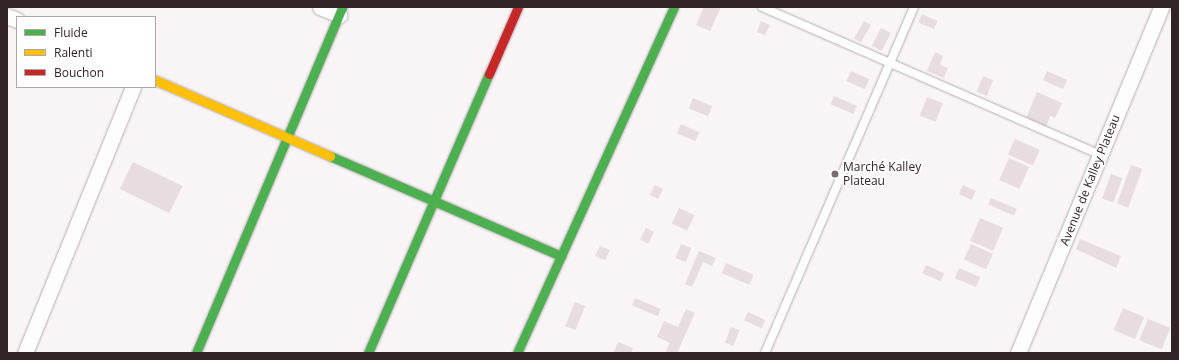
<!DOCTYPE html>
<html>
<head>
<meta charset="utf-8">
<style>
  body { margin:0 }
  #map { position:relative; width:1179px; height:360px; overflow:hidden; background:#f9f4f6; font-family:"Open Sans",sans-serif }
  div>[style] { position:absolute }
  .building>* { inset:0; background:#e7dcdf; transform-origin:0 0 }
  .roads { filter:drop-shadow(0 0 1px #b7aeb1) drop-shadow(0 0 1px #b7aeb1) }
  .lane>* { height:8px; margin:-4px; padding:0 4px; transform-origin:4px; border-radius:4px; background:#fefdfe }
  .street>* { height:15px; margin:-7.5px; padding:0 7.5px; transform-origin:7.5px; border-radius:7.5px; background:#fefdfe }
  .fast>* { height:9px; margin:-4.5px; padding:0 4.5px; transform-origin:4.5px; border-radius:4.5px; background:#4caf50 }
  .slow>* { height:9px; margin:-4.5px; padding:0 4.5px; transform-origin:4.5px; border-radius:4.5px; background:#ffc107 }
  .jam>* { height:9px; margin:-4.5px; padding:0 4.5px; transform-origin:4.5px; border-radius:4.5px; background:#c62828 }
  .dots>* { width:11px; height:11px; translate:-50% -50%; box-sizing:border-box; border:2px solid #fff; border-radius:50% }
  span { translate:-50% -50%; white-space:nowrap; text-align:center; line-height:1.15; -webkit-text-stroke:3.5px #fff; paint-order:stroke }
  .poi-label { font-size:12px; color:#322327 }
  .left { translate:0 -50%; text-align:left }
  .street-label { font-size:12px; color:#322327 }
  .frame { position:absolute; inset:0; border:8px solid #322327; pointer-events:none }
  .legend { position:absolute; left:16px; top:16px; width:140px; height:72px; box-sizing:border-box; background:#fff; border:1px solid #ada7a9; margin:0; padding:5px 7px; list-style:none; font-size:12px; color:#322327 }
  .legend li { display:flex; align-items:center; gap:8px; height:20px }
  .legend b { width:20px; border:1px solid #ada7a9 }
</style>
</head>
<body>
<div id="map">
  <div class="building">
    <div style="clip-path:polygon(704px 7px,721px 7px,710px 31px,696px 25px)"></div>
    <div style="left:922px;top:14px;width:17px;height:9px;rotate:24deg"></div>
    <div style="clip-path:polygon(761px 21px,770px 25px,765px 35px,757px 32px)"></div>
    <div style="left:864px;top:21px;width:8px;height:20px;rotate:30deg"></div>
    <div style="left:881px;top:28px;width:11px;height:20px;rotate:27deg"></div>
    <div style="clip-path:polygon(935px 52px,943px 56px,940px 65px,948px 68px,944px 78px,927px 71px)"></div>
    <div style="left:851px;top:71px;width:20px;height:11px;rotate:24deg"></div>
    <div style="left:1047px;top:71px;width:22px;height:10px;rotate:24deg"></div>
    <div style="left:983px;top:76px;width:11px;height:17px;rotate:22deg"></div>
    <div style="clip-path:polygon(1037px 92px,1062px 103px,1055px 118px,1050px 116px,1046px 127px,1026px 118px)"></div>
    <div style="left:834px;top:96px;width:25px;height:9px;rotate:23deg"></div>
    <div style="left:927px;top:97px;width:17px;height:20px;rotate:21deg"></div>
    <div style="left:693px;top:98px;width:21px;height:11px;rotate:23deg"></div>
    <div style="left:681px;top:124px;width:20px;height:10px;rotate:24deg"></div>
    <div style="left:1015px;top:139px;width:27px;height:17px;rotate:24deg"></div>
    <div style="left:1009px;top:158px;width:22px;height:24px;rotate:24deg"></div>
    <div style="left:133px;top:162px;width:55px;height:30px;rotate:26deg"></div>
    <div style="left:1131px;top:165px;width:12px;height:41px;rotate:20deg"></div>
    <div style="left:1111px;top:174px;width:12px;height:26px;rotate:20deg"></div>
    <div style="left:655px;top:185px;width:9px;height:11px;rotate:27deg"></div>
    <div style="left:963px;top:185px;width:14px;height:10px;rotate:25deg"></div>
    <div style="left:991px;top:198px;width:28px;height:7px;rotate:23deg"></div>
    <div style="left:679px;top:208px;width:17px;height:17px;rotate:25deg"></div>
    <div style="left:980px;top:218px;width:25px;height:25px;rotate:23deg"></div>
    <div style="left:646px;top:228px;width:9px;height:13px;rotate:27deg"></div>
    <div style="clip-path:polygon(1080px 239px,1121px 256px,1116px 268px,1076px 249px)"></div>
    <div style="left:681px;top:244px;width:11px;height:15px;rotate:22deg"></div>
    <div style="left:971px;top:244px;width:24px;height:17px;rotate:24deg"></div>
    <div style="clip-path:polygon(600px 246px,610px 250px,605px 260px,595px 256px)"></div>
    <div style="clip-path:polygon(699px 251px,716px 258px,712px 266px,703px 262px,692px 287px,685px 284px)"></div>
    <div style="left:726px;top:263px;width:30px;height:11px;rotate:23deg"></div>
    <div style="left:926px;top:265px;width:20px;height:9px;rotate:24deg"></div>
    <div style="left:959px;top:268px;width:23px;height:11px;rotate:23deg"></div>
    <div style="left:635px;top:298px;width:28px;height:8px;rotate:23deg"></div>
    <div style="left:575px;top:302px;width:11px;height:26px;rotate:22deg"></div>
    <div style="left:1123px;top:308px;width:23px;height:24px;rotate:23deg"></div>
    <div style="clip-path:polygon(686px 309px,695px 313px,677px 353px,670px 353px,666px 351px,670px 343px,657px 337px,664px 321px,678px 327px)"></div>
    <div style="left:748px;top:312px;width:19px;height:9px;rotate:25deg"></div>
    <div style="left:1148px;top:319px;width:24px;height:23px;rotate:22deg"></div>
    <div style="left:731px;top:327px;width:9px;height:17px;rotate:21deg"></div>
    <div style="clip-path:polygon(618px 342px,633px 348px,631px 353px,613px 353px)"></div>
  </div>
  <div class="roads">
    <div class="lane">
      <div style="left:762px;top:7px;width:369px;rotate:23.6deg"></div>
      <div style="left:765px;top:353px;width:377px;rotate:-66.7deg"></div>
    </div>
    <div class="street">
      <div style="left:320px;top:7px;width:21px;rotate:23deg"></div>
      <div style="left:7px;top:16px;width:11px;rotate:22deg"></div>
      <div style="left:25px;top:353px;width:287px;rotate:-67.9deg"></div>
      <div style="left:1018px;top:353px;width:374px;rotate:-67.5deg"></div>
    </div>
    <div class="fast">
      <div style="left:330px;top:156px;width:252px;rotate:23.4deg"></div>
      <div style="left:196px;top:353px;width:376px;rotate:-67.1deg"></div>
      <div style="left:368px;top:353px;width:304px;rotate:-66.6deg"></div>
      <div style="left:517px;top:353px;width:380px;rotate:-65.6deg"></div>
    </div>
    <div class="slow">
      <div style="left:155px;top:80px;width:191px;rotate:23.5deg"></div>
    </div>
    <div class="jam">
      <div style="left:489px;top:74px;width:73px;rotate:-66.6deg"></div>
    </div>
  </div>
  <div class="dots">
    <div style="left:835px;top:174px;background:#786c6f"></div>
  </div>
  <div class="poi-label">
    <span class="left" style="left:843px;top:174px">Marché Kalley<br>Plateau</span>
  </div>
  <div class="street-label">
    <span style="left:1090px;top:180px;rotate:-68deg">Avenue de Kalley Plateau</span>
  </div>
  <div class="frame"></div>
  <ul class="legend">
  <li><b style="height:5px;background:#4caf50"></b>Fluide</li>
  <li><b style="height:5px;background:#ffc107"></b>Ralenti</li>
  <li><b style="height:5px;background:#c62828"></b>Bouchon</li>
  </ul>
</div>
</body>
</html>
